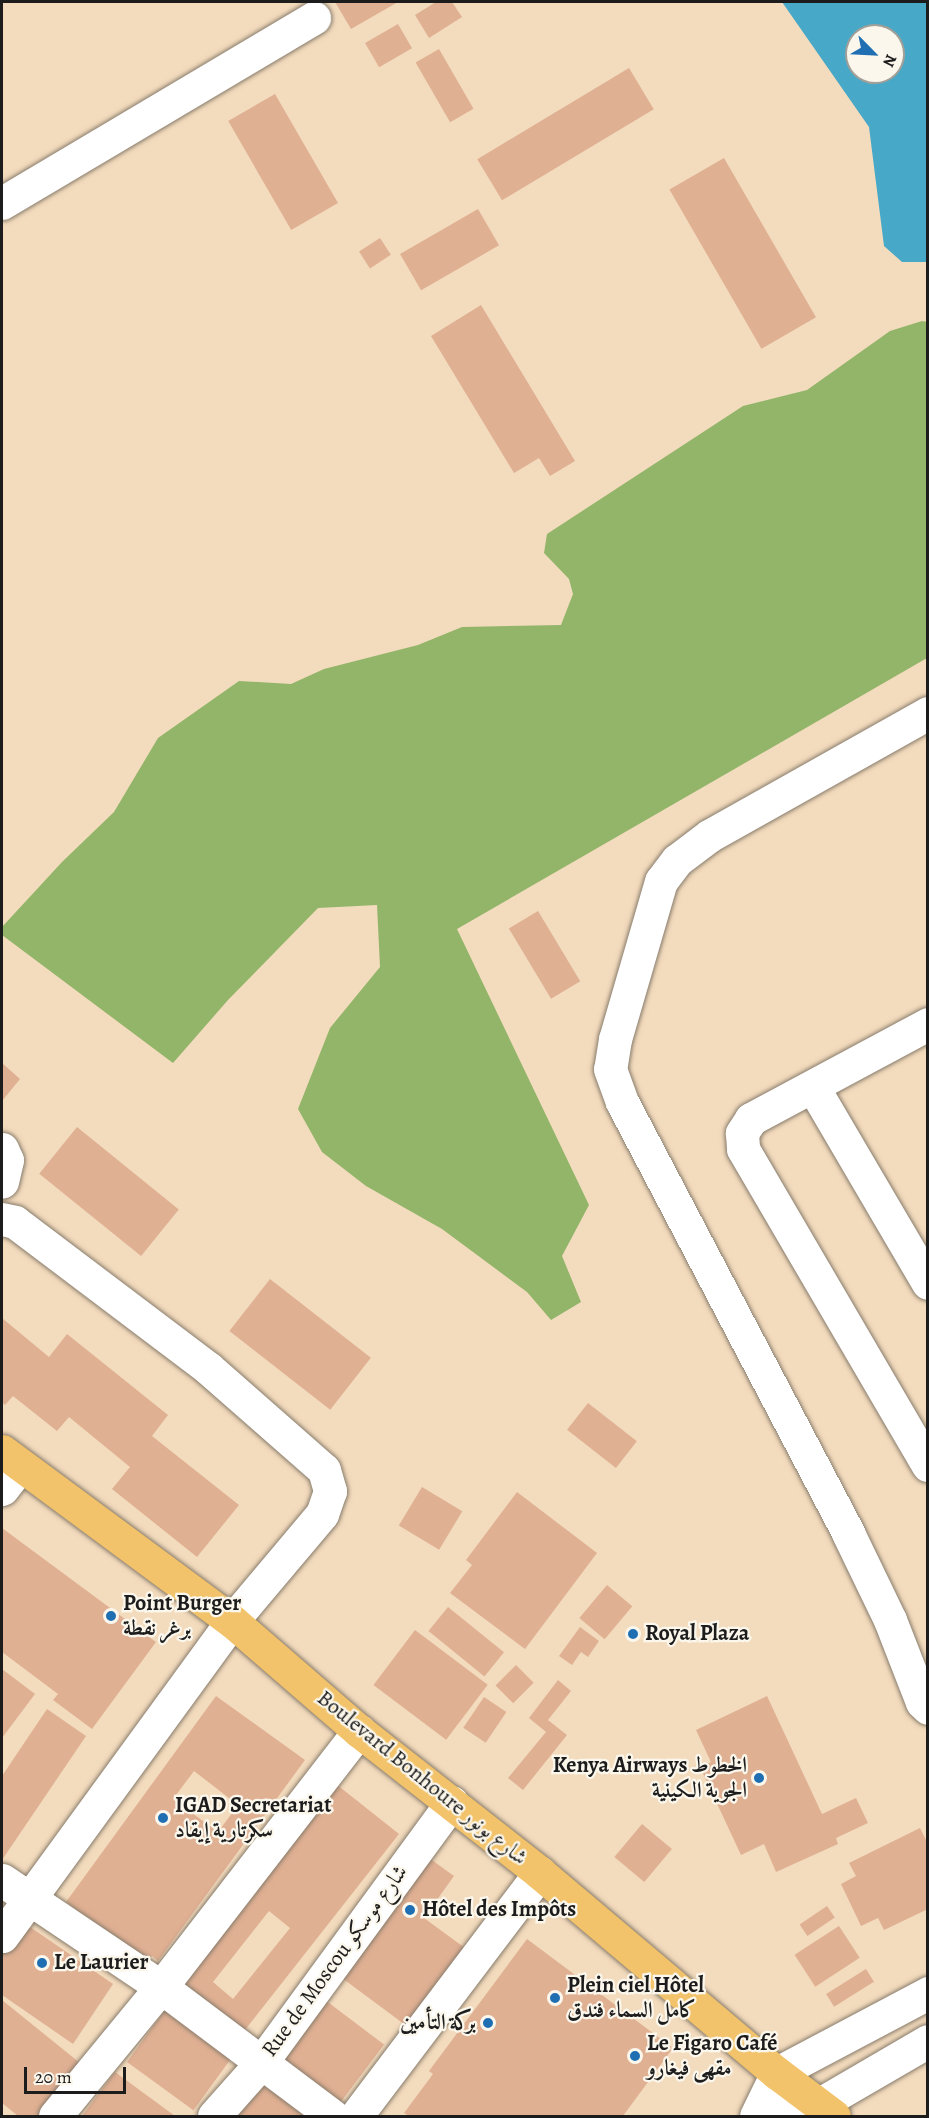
<!DOCTYPE html>
<html>
<head>
<meta charset="utf-8">
<style>
  body { margin:0 }
  #map { position:relative; width:929px; height:2118px; overflow:hidden; background:#f3dbbd; font-family:Alegreya,Amiri,serif }
  div>[style] { position:absolute }
  .forest>* { inset:0; background:#92b569 }
  .water>* { inset:0; background:#48a8c7 }
  .building>* { inset:0; background:#e0b093; transform-origin:0 0 }
  .roads { filter:drop-shadow(0 0 2px #887c6c) drop-shadow(0 0 2px #887c6c) }
  .minor>* { height:33px; margin:-16.5px; padding:0 16.5px; transform-origin:16.5px; border-radius:16.5px; background:#fff }
  .major>* { height:33px; margin:-16.5px; padding:0 16.5px; transform-origin:16.5px; border-radius:16.5px; background:#f2c36a }
  .dots>* { width:16px; height:16px; translate:-50% -50%; box-sizing:border-box; border:3px solid #fbf7ec; border-radius:50% }
  span { translate:-50% -50%; white-space:nowrap; text-align:center; line-height:1.15; -webkit-text-stroke:4.5px #fbf7ec; paint-order:stroke }
  .poi-label { font-size:22px; color:#1c1c1c; font-weight:700 }
  .left { translate:0 -50%; text-align:left }
  .right { translate:-100% -50%; text-align:right }
  .street-label { font-size:22px; color:#1c1c1c }
  .frame { position:absolute; inset:0; border:3px solid #1c1c1c; pointer-events:none }
  .north { position:absolute; left:845px; top:24px; width:60px; height:60px; box-sizing:border-box; background:#fbf7ec; border:2px solid #a29f99; border-radius:50%; rotate:114deg; font-size:16px; font-weight:700; line-height:24px; text-align:center; color:#1c1c1c }
  .north::after { content:''; display:block; margin:auto; width:21px; height:27px; background:#1f6fb2; clip-path:polygon(50% 0,100% 100%,50% 72%,0 100%) }
  .scale { position:absolute; left:24px; top:2067px; width:102px; height:27px; box-sizing:border-box; border:3px solid #1c1c1c; border-top:0; padding-left:8px; font-size:18px; line-height:21px; white-space:nowrap; color:#1c1c1c; -webkit-text-stroke:4px #fbf7ec; paint-order:stroke }
</style>
</head>
<body>
<div id="map">
  <div class="forest">
    <div style="clip-path:polygon(922px 321px,928px 322px,927px 658px,457px 929px,589px 1205px,562px 1256px,581px 1302px,551px 1320px,527px 1292px,442px 1229px,366px 1186px,322px 1152px,298px 1109px,330px 1028px,380px 967px,377px 905px,318px 908px,228px 1000px,173px 1063px,2px 935px,2px 927px,62px 862px,114px 812px,158px 738px,239px 681px,291px 684px,324px 669px,418px 645px,462px 627px,561px 625px,573px 594px,569px 579px,544px 553px,547px 534px,743px 406px,807px 390px,890px 331px)"></div>
  </div>
  <div class="water">
    <div style="clip-path:polygon(evenodd,782px 2px,927px 2px,927px 262px,902px 262px,884px 246px,869px 127px,782px 2px,857px 36px,893px 36px,893px 72px,857px 72px,857px 36px)"></div>
  </div>
  <div class="building">
    <div style="clip-path:polygon(335px 2px,398px 2px,351px 29px)"></div>
    <div style="clip-path:polygon(436px 2px,452px 2px,462px 17px,429px 38px,415px 15px)"></div>
    <div style="left:398px;top:24px;width:28px;height:38px;rotate:60deg"></div>
    <div style="left:439px;top:49px;width:69px;height:27px;rotate:60deg"></div>
    <div style="left:629px;top:68px;width:48px;height:177px;rotate:59deg"></div>
    <div style="left:275px;top:94px;width:126px;height:54px;rotate:60deg"></div>
    <div style="left:724px;top:158px;width:184px;height:63px;rotate:60deg"></div>
    <div style="left:478px;top:209px;width:42px;height:90px;rotate:60deg"></div>
    <div style="left:380px;top:238px;width:20px;height:25px;rotate:57deg"></div>
    <div style="clip-path:polygon(481px 305px,575px 461px,550px 476px,539px 458px,514px 473px,431px 336px)"></div>
    <div style="left:538px;top:911px;width:82px;height:34px;rotate:59deg"></div>
    <div style="clip-path:polygon(2px 1063px,20px 1079px,2px 1101px)"></div>
    <div style="left:77px;top:1127px;width:131px;height:60px;rotate:39deg"></div>
    <div style="left:270px;top:1279px;width:128px;height:66px;rotate:38deg"></div>
    <div style="clip-path:polygon(2px 1318px,49px 1357px,67px 1334px,168px 1415px,152px 1436px,239px 1505px,197px 1557px,112px 1489px,130px 1467px,69px 1417px,57px 1431px,13px 1396px,5px 1405px,2px 1402px)"></div>
    <div style="left:588px;top:1403px;width:62px;height:34px;rotate:38deg"></div>
    <div style="left:422px;top:1487px;width:47px;height:45px;rotate:31deg"></div>
    <div style="clip-path:polygon(517px 1492px,597px 1553px,525px 1649px,450px 1593px,472px 1565px,466px 1560px)"></div>
    <div style="clip-path:polygon(2px 1528px,156px 1642px,92px 1729px,53px 1700px,58px 1694px,2px 1652px)"></div>
    <div style="left:607px;top:1585px;width:33px;height:43px;rotate:40deg"></div>
    <div style="left:448px;top:1607px;width:72px;height:31px;rotate:39deg"></div>
    <div style="clip-path:polygon(580px 1627px,599px 1641px,588px 1657px,581px 1652px,572px 1665px,559px 1656px)"></div>
    <div style="left:415px;top:1630px;width:91px;height:69px;rotate:37deg"></div>
    <div style="left:516px;top:1665px;width:25px;height:29px;rotate:45deg"></div>
    <div style="clip-path:polygon(2px 1669px,35px 1694px,2px 1738px)"></div>
    <div style="clip-path:polygon(558px 1680px,571px 1691px,548px 1720px,567px 1735px,523px 1790px,508px 1778px,546px 1732px,529px 1718px)"></div>
    <div style="clip-path:polygon(evenodd,216px 1696px,305px 1760px,158px 1961px,152px 1956px,147px 1962px,66px 1902px,216px 1696px,194px 1771px,238px 1805px,218px 1832px,173px 1799px,194px 1771px)"></div>
    <div style="clip-path:polygon(767px 1696px,822px 1814px,856px 1798px,868px 1823px,836px 1838px,838px 1844px,776px 1872px,764px 1844px,741px 1855px,700px 1767px,711px 1762px,696px 1730px)"></div>
    <div style="left:484px;top:1697px;width:27px;height:37px;rotate:34deg"></div>
    <div style="clip-path:polygon(47px 1709px,86px 1736px,2px 1860px,2px 1776px)"></div>
    <div style="clip-path:polygon(evenodd,336px 1784px,399px 1834px,241px 2035px,178px 1985px,336px 1784px,269px 1911px,290px 1928px,233px 1999px,213px 1982px,269px 1911px)"></div>
    <div style="left:642px;top:1824px;width:39px;height:43px;rotate:40deg"></div>
    <div style="clip-path:polygon(920px 1828px,928px 1844px,928px 1909px,884px 1930px,878px 1918px,861px 1926px,841px 1884px,856px 1876px,849px 1863px)"></div>
    <div style="clip-path:polygon(429px 1858px,454px 1876px,424px 1918px,465px 1948px,408px 2027px,342px 1978px)"></div>
    <div style="left:827px;top:1906px;width:14px;height:33px;rotate:56deg"></div>
    <div style="clip-path:polygon(17px 1918px,113px 1984px,73px 2044px,2px 1995px,2px 1942px)"></div>
    <div style="left:839px;top:1926px;width:38px;height:53px;rotate:57deg"></div>
    <div style="clip-path:polygon(527px 1939px,673px 2048px,623px 2116px,409px 2116px,404px 2113px,433px 2074px,429px 2071px)"></div>
    <div style="left:866px;top:1969px;width:15px;height:47px;rotate:58deg"></div>
    <div style="left:321px;top:1997px;width:79px;height:72px;rotate:37deg"></div>
    <div style="clip-path:polygon(2px 2000px,80px 2063px,38px 2116px,18px 2116px,2px 2103px)"></div>
    <div style="left:170px;top:2003px;width:82px;height:73px;rotate:36deg"></div>
    <div style="clip-path:polygon(115px 2072px,175px 2116px,82px 2116px)"></div>
    <div style="clip-path:polygon(261px 2076px,319px 2116px,232px 2116px)"></div>
  </div>
  <div class="roads">
    <div class="minor">
      <div style="left:2px;top:203px;width:363px;rotate:-30.7deg"></div>
      <div style="left:928px;top:713px;width:251px;rotate:150.7deg"></div>
      <div style="left:709px;top:836px;width:40px;rotate:143deg"></div>
      <div style="left:677px;top:860px;width:26px;rotate:127deg"></div>
      <div style="left:661px;top:881px;width:165px;rotate:106.2deg"></div>
      <div style="left:615px;top:1039px;width:30px;rotate:99deg"></div>
      <div style="left:610px;top:1069px;width:35px;rotate:70deg"></div>
      <div style="left:622px;top:1102px;width:487px;rotate:62.3deg"></div>
      <div style="left:848px;top:1533px;width:97px;rotate:64.2deg"></div>
      <div style="left:890px;top:1620px;width:88px;rotate:68.7deg"></div>
      <div style="left:922px;top:1702px;width:8px;rotate:45deg"></div>
      <div style="left:928px;top:1024px;width:201px;rotate:151.8deg"></div>
      <div style="left:751px;top:1119px;width:17px;rotate:123deg"></div>
      <div style="left:742px;top:1133px;width:16px;rotate:86deg"></div>
      <div style="left:743px;top:1149px;width:366px;rotate:59.7deg"></div>
      <div style="left:813px;top:1087px;width:227px;rotate:59.6deg"></div>
      <div style="left:2px;top:1149px;width:12px;rotate:66deg"></div>
      <div style="left:7px;top:1160px;width:22px;rotate:103deg"></div>
      <div style="left:2px;top:1219px;width:13px;rotate:13deg"></div>
      <div style="left:15px;top:1222px;width:242px;rotate:37.1deg"></div>
      <div style="left:208px;top:1368px;width:154px;rotate:41.3deg"></div>
      <div style="left:324px;top:1470px;width:22px;rotate:74deg"></div>
      <div style="left:330px;top:1491px;width:24px;rotate:109deg"></div>
      <div style="left:322px;top:1514px;width:140px;rotate:130.1deg"></div>
      <div style="left:232px;top:1621px;width:390px;rotate:126.1deg"></div>
      <div style="left:2px;top:1489px;width:29px;rotate:-52deg"></div>
      <div style="left:2px;top:1880px;width:192px;rotate:33.9deg"></div>
      <div style="left:161px;top:1987px;width:215px;rotate:36.9deg"></div>
      <div style="left:55px;top:2116px;width:167px;rotate:-50.6deg"></div>
      <div style="left:161px;top:1987px;width:324px;rotate:-52.3deg"></div>
      <div style="left:214px;top:2116px;width:71px;rotate:-48.4deg"></div>
      <div style="left:261px;top:2063px;width:323px;rotate:-53.8deg"></div>
      <div style="left:356px;top:2116px;width:305px;rotate:-52.9deg"></div>
      <div style="left:756px;top:2116px;width:48px;rotate:-64deg"></div>
      <div style="left:777px;top:2073px;width:171px;rotate:-27.9deg"></div>
      <div style="left:766px;top:2116px;width:53px;rotate:-11.9deg"></div>
      <div style="left:818px;top:2105px;width:127px;rotate:-30.2deg"></div>
    </div>
    <div class="major">
      <div style="left:2px;top:1451px;width:286px;rotate:36.5deg"></div>
      <div style="left:232px;top:1621px;width:168px;rotate:40.9deg"></div>
      <div style="left:359px;top:1731px;width:230px;rotate:38.1deg"></div>
      <div style="left:540px;top:1873px;width:310px;rotate:40.2deg"></div>
      <div style="left:777px;top:2073px;width:71px;rotate:37deg"></div>
    </div>
  </div>
  <div class="dots">
    <div style="left:111px;top:1616px;background:#1f6fb2"></div>
    <div style="left:633px;top:1634px;background:#1f6fb2"></div>
    <div style="left:759px;top:1778px;background:#1f6fb2"></div>
    <div style="left:163px;top:1818px;background:#1f6fb2"></div>
    <div style="left:410px;top:1910px;background:#1f6fb2"></div>
    <div style="left:42px;top:1963px;background:#1f6fb2"></div>
    <div style="left:555px;top:1998px;background:#1f6fb2"></div>
    <div style="left:488px;top:2023px;background:#1f6fb2"></div>
    <div style="left:635px;top:2056px;background:#1f6fb2"></div>
  </div>
  <div class="poi-label">
    <span class="left" style="left:123px;top:1616px">Point Burger<br>برغر نقطة</span>
    <span class="left" style="left:645px;top:1634px">Royal Plaza</span>
    <span class="right" style="left:747px;top:1778px">Kenya Airways الخطوط<br>الجوية الكينية</span>
    <span class="left" style="left:175px;top:1818px">IGAD Secretariat<br>سكرتارية إيقاد</span>
    <span class="left" style="left:422px;top:1910px">Hôtel des Impôts</span>
    <span class="left" style="left:54px;top:1963px">Le Laurier</span>
    <span class="left" style="left:567px;top:1998px">Plein ciel Hôtel<br>كامل السماء فندق</span>
    <span class="right" style="left:476px;top:2023px">بركة التأمين</span>
    <span class="left" style="left:647px;top:2056px">Le Figaro Café<br>مقهى فيغارو</span>
  </div>
  <div class="street-label">
    <span style="left:422px;top:1778px;rotate:39deg">Boulevard Bonhoure شارع بونور</span>
    <span style="left:335px;top:1961px;rotate:-54deg">Rue de Moscou شارع موسكو</span>
  </div>
  <div class="frame"></div>
  <div class="north">N</div>
  <div class="scale">20 m</div>
</div>
</body>
</html>
